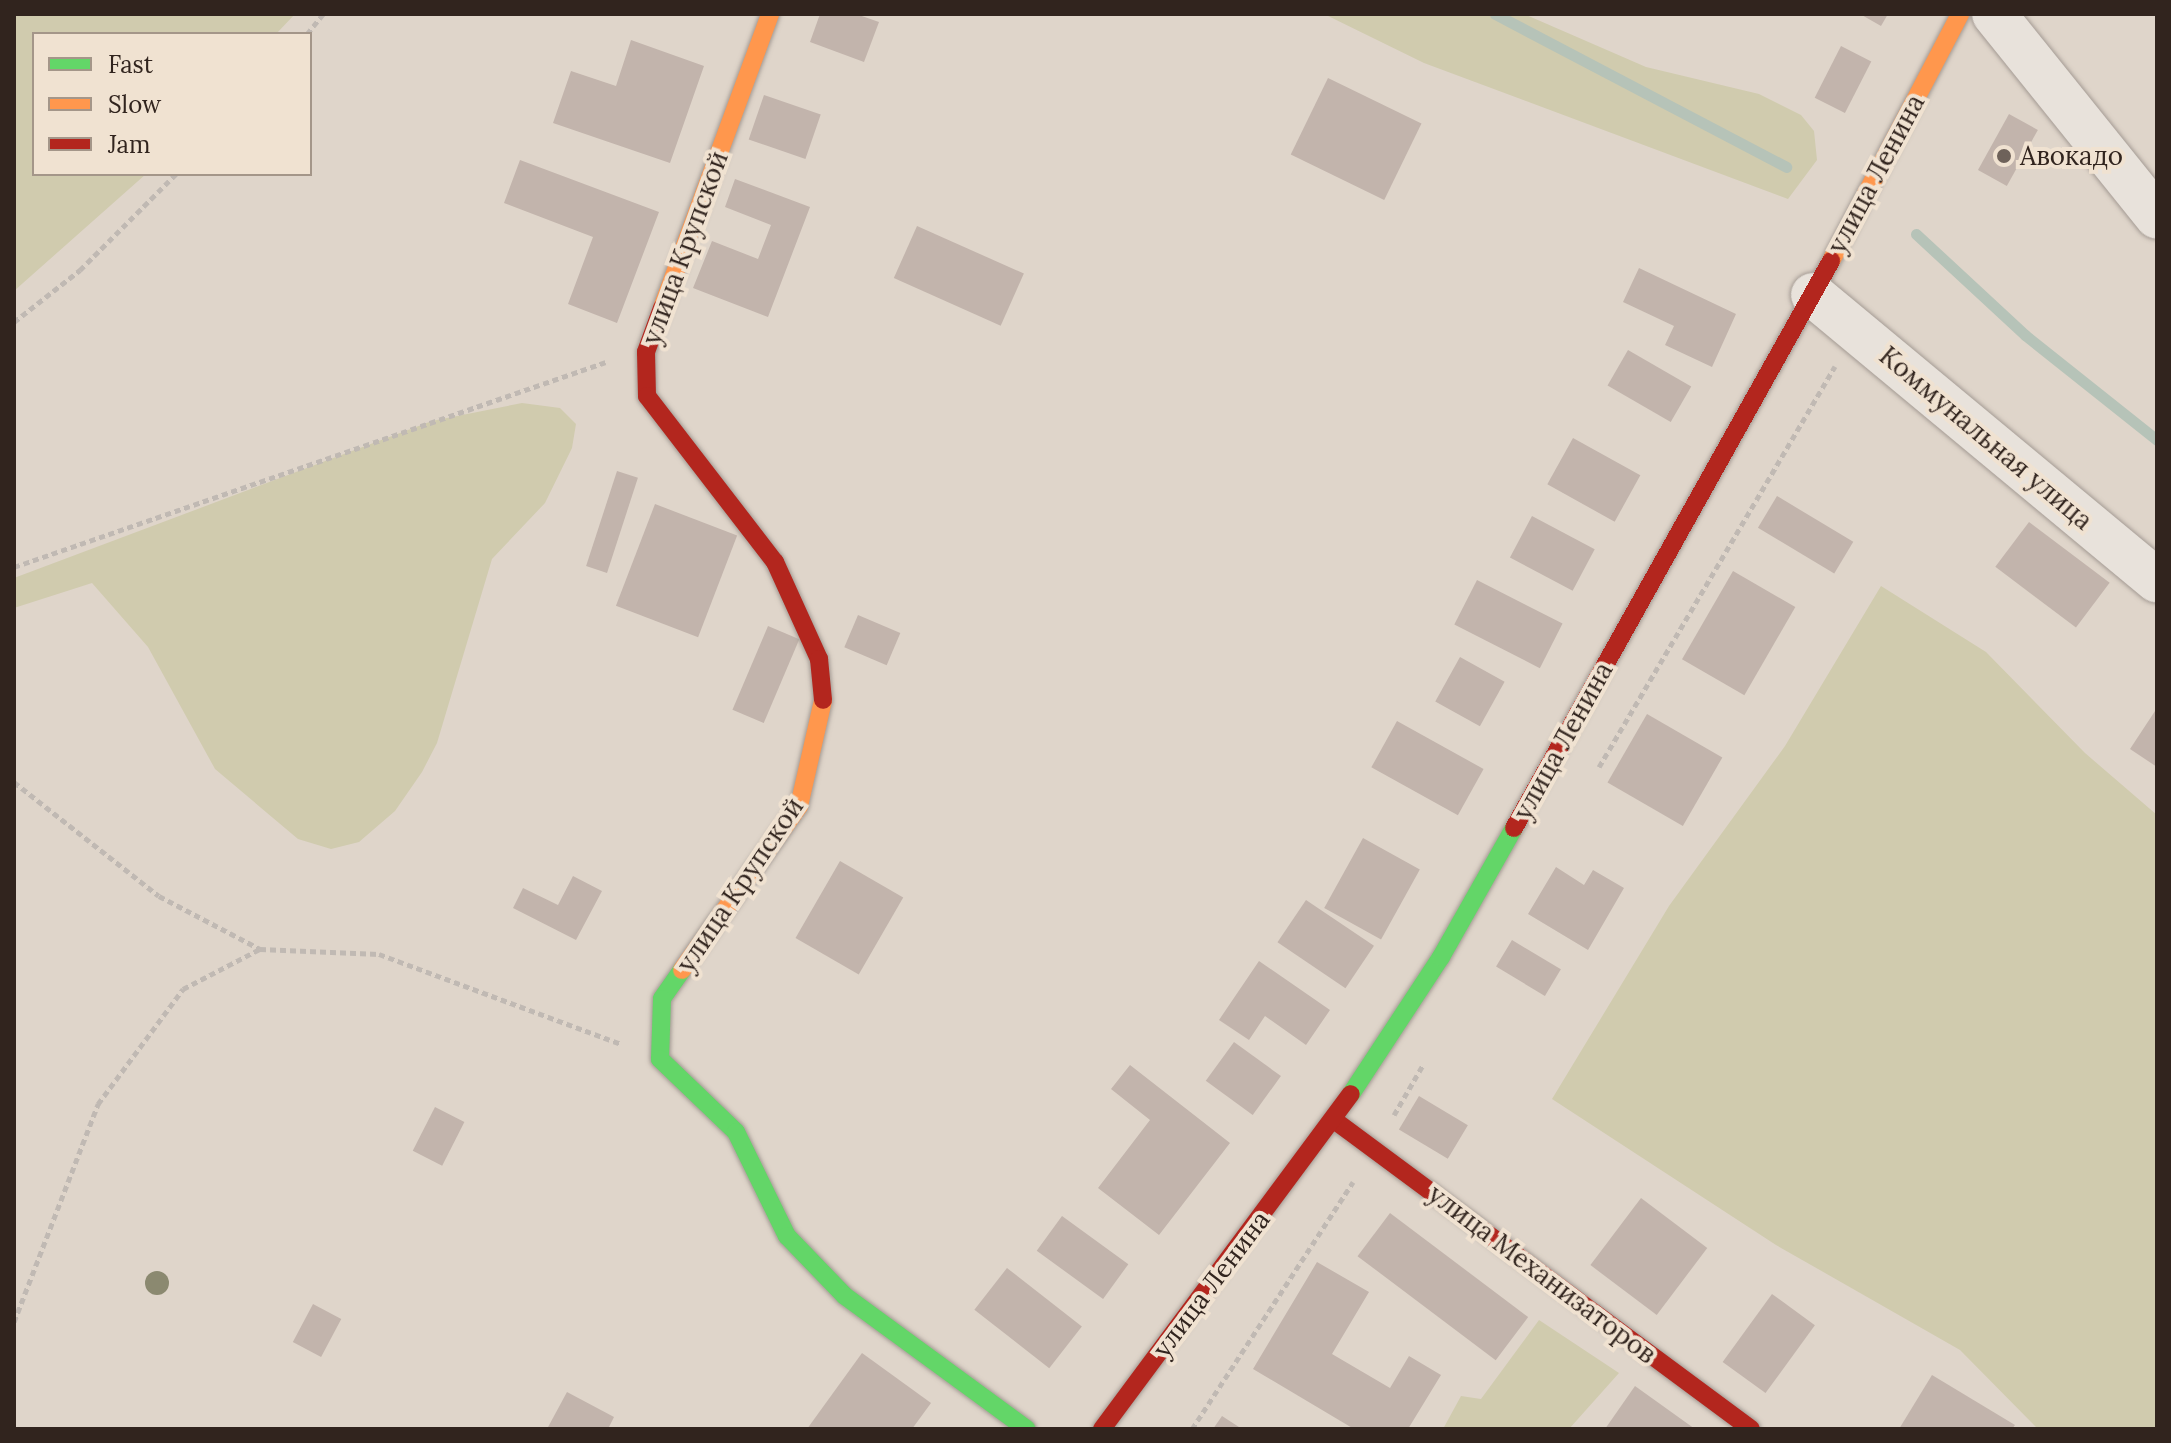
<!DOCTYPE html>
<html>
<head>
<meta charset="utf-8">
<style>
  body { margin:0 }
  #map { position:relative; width:2171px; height:1443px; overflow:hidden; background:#dfd5ca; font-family:Lora,serif }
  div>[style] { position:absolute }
  .green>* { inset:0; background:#d0cbae }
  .stream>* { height:11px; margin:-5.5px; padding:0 5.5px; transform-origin:5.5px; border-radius:5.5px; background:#b6c3b8 }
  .building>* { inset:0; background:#c2b4ac; transform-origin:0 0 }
  .path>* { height:5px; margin-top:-2.5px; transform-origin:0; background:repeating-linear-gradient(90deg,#c0b9b3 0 6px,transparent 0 10px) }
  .roads { filter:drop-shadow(0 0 2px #a49b94) drop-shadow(0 0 2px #a49b94) }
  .street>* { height:44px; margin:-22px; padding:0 22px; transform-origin:22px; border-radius:22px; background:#e8e2db }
  .fast>* { height:18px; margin:-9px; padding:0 9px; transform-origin:9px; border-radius:9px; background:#63d668 }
  .slow>* { height:18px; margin:-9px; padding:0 9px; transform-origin:9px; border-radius:9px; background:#ff974d }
  .jam>* { height:18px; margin:-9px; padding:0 9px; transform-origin:9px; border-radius:9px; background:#b3261e }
  .trees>* { width:24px; height:24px; margin:-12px; border-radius:50%; background:#8b8970 }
  .dots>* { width:22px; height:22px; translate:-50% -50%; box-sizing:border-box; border:4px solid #f0e2d1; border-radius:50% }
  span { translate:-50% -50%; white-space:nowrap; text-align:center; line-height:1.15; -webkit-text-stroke:8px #f0e2d1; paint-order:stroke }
  .poi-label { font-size:26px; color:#31241e }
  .left { translate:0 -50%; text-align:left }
  .street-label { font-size:26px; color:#31241e }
  .frame { position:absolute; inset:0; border:16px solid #31241e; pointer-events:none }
  .legend { position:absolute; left:32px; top:32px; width:280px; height:144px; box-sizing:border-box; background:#f0e2d1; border:2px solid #a49689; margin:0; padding:10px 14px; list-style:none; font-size:24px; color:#31241e }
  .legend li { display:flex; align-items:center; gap:16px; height:40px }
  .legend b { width:40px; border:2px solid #a49689 }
</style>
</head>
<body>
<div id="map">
  <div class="green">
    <div style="clip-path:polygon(14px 14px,295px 14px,276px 34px,34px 34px,34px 174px,146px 174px,14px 291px)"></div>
    <div style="clip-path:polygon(1324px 14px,1524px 14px,1646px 67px,1759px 94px,1801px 115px,1814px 131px,1817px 160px,1788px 199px,1424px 63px)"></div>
    <div style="clip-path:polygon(522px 403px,560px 408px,576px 424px,572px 448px,545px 503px,492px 559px,437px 743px,422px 772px,395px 811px,359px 842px,331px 849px,298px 839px,215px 769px,148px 647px,92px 583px,14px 608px,14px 578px,432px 421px)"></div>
    <div style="clip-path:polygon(1881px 586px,1986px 652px,2085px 753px,2157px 815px,2157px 1429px,2038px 1429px,1960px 1350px,1776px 1245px,1552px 1099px,1669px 906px,1785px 746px)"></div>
    <div style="clip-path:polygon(1539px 1320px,1619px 1373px,1569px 1429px,1443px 1429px,1461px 1396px,1481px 1399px)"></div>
  </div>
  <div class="stream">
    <div style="left:1495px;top:14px;width:329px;rotate:27.7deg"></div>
    <div style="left:1916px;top:234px;width:149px;rotate:42.8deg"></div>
    <div style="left:2025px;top:335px;width:169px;rotate:38.5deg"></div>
  </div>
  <div class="building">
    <div style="clip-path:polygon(820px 14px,856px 14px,879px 22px,864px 62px,810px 42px)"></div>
    <div style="clip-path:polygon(1860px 14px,1888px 14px,1881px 26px)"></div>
    <div style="clip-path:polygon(631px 40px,704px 66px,670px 163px,553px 123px,571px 71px,616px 86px)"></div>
    <div style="left:1841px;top:46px;width:34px;height:58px;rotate:27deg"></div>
    <div style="left:1328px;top:78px;width:104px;height:85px;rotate:26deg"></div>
    <div style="left:764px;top:95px;width:60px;height:47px;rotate:19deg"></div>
    <div style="left:2009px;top:114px;width:33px;height:64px;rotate:29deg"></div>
    <div style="clip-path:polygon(520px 160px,659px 212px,617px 323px,568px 304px,593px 237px,504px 203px)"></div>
    <div style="clip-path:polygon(735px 179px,810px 207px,768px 317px,693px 288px,712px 241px,758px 259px,771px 225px,725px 207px)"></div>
    <div style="left:917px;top:226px;width:117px;height:57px;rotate:24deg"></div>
    <div style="clip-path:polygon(1639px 268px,1736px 314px,1712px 367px,1665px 345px,1674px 326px,1623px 302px)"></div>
    <div style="left:1628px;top:350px;width:73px;height:41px;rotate:30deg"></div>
    <div style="left:1573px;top:438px;width:77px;height:53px;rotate:29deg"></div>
    <div style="left:617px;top:471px;width:22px;height:100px;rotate:18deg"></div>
    <div style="left:1777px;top:496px;width:89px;height:37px;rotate:31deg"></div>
    <div style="left:655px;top:504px;width:88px;height:109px;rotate:21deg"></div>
    <div style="left:1532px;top:516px;width:71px;height:47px;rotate:28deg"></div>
    <div style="left:2029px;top:522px;width:101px;height:56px;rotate:37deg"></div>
    <div style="left:1733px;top:571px;width:72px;height:102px;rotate:30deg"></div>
    <div style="left:1477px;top:580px;width:96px;height:50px;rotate:27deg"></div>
    <div style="left:858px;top:615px;width:46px;height:35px;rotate:23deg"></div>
    <div style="left:768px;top:626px;width:34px;height:91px;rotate:23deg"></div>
    <div style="left:1460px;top:657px;width:51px;height:51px;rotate:29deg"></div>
    <div style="clip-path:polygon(2157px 708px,2157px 767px,2130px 749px)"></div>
    <div style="left:1647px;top:714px;width:87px;height:79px;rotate:30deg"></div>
    <div style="left:1397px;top:721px;width:99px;height:53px;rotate:29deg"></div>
    <div style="left:1363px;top:838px;width:65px;height:80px;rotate:29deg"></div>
    <div style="left:840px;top:861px;width:73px;height:89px;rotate:30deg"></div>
    <div style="clip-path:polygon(1556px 867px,1584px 885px,1593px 870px,1624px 888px,1588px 950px,1528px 914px)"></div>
    <div style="clip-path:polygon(573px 876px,602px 891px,576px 940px,513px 908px,523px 888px,558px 905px)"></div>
    <div style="left:1306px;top:900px;width:82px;height:51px;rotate:34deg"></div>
    <div style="left:1512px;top:940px;width:57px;height:31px;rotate:31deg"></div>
    <div style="clip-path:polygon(1259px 961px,1330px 1010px,1306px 1045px,1265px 1016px,1249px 1040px,1219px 1020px)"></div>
    <div style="left:1234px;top:1042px;width:58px;height:48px;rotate:36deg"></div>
    <div style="clip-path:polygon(1130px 1065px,1230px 1143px,1159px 1235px,1098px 1188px,1150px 1120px,1111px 1089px)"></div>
    <div style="left:1419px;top:1096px;width:57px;height:39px;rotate:31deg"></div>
    <div style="left:435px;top:1107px;width:33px;height:49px;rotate:27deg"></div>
    <div style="left:1641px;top:1198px;width:83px;height:84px;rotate:37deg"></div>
    <div style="left:1390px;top:1213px;width:173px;height:54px;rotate:37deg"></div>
    <div style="left:1062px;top:1216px;width:82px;height:43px;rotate:36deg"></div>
    <div style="clip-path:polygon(1317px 1262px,1369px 1292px,1332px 1354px,1390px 1388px,1409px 1356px,1441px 1375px,1408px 1429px,1354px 1429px,1253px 1369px)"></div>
    <div style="left:1007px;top:1268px;width:95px;height:53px;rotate:38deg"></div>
    <div style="left:1772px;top:1294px;width:53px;height:84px;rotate:36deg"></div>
    <div style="left:313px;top:1304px;width:32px;height:43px;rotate:28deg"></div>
    <div style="clip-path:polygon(862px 1353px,931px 1403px,912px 1429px,807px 1429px)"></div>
    <div style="clip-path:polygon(1932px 1375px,2015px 1425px,2012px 1429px,1899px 1429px)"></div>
    <div style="clip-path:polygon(1635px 1386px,1695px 1429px,1605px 1429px)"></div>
    <div style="clip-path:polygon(567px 1392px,614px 1417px,608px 1429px,547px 1429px)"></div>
    <div style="clip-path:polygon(1222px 1416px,1242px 1429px,1213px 1429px)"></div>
  </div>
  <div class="path">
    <div style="left:307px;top:34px;width:26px;rotate:-51deg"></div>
    <div style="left:14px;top:322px;width:84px;rotate:-38.2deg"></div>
    <div style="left:80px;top:270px;width:136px;rotate:-45deg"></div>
    <div style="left:14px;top:567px;width:626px;rotate:-19.1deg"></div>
    <div style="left:1599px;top:767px;width:465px;rotate:-59.5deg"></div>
    <div style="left:14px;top:782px;width:184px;rotate:38.2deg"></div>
    <div style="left:159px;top:896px;width:114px;rotate:27.7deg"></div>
    <div style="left:1394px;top:1115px;width:58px;rotate:-59.9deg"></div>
    <div style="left:14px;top:1322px;width:234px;rotate:-68.9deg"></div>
    <div style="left:98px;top:1104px;width:143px;rotate:-53.5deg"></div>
    <div style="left:183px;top:989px;width:87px;rotate:-27.5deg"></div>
    <div style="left:260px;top:949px;width:119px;rotate:2.4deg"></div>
    <div style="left:379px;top:954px;width:258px;rotate:20.4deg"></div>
    <div style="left:1192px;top:1429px;width:295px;rotate:-56.9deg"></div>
  </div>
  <div class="roads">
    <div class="street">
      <div style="left:1994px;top:14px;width:260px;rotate:51.2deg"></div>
      <div style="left:1813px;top:295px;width:447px;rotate:39.7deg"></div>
    </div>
    <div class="fast">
      <div style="left:682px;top:970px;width:35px;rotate:125deg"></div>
      <div style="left:662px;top:999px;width:60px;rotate:91.9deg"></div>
      <div style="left:660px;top:1059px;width:105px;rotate:43.8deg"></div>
      <div style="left:736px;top:1132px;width:116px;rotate:63.9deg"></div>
      <div style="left:787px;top:1236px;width:83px;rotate:46deg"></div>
      <div style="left:845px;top:1296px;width:225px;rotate:36.2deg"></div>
      <div style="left:1351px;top:1094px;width:164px;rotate:-56.7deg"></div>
      <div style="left:1441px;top:957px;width:148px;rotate:-60.5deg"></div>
    </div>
    <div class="slow">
      <div style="left:1831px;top:261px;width:279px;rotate:-62.4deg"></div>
      <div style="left:662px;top:308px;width:313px;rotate:-69.8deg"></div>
      <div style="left:682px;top:970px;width:201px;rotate:-54.5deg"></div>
      <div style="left:799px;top:806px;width:109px;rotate:-77.2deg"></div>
    </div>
    <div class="jam">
      <div style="left:662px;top:308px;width:47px;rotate:110deg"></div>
      <div style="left:646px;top:352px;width:44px;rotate:88.7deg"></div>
      <div style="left:647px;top:396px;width:210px;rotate:52.4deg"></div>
      <div style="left:775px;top:562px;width:107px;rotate:65.6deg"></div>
      <div style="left:819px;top:659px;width:41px;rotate:84.4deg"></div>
      <div style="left:1514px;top:828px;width:650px;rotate:-60.79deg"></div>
      <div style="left:1334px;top:1120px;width:519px;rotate:36.54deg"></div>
      <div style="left:1102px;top:1429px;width:417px;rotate:-53.4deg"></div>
    </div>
  </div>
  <div class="trees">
    <div style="left:157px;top:1283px"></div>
  </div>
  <div class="dots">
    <div style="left:2004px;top:156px;background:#6e625a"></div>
  </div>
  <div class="poi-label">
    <span class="left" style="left:2020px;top:156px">Авокадо</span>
  </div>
  <div class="street-label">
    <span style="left:1876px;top:174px;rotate:-62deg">улица Ленина</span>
    <span style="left:685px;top:248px;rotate:-70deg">улица Крупской</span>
    <span style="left:1986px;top:438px;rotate:40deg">Коммунальная улица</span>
    <span style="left:1563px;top:741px;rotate:-61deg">улица Ленина</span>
    <span style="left:740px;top:885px;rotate:-56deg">улица Крупской</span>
    <span style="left:1542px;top:1274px;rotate:37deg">улица Механизаторов</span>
    <span style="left:1211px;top:1284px;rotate:-53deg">улица Ленина</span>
  </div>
  <div class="frame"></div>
  <ul class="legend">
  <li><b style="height:10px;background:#63d668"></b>Fast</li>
  <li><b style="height:10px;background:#ff974d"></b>Slow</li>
  <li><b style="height:10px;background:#b3261e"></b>Jam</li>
  </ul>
</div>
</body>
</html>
